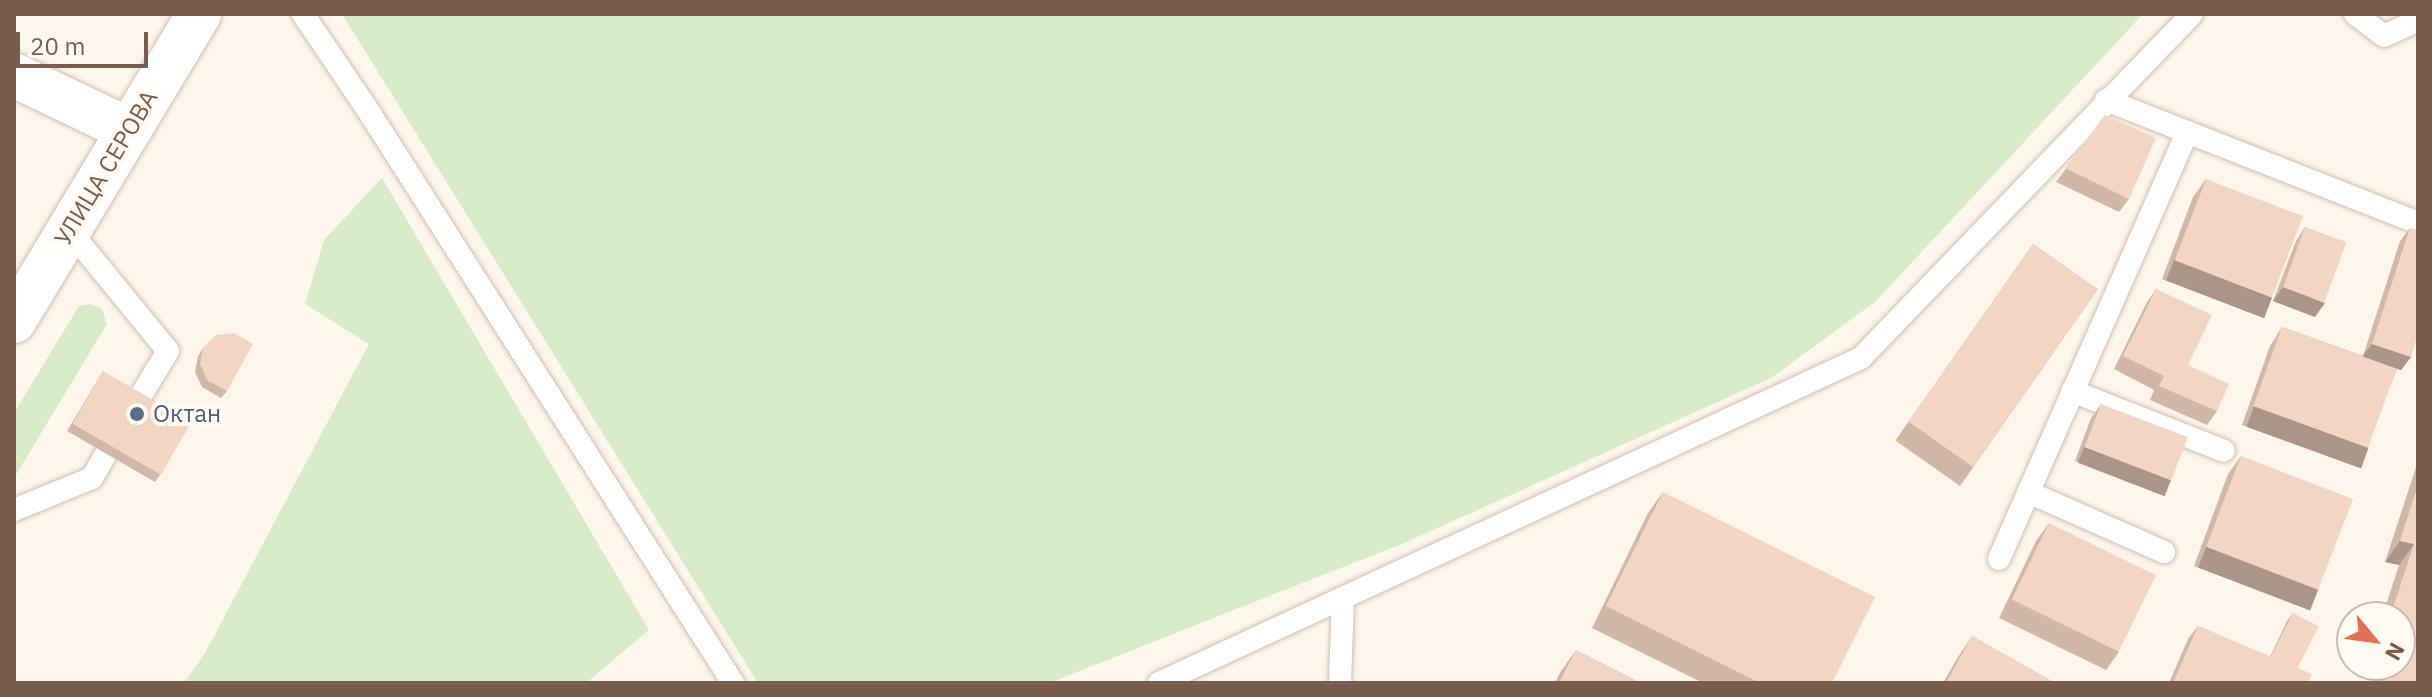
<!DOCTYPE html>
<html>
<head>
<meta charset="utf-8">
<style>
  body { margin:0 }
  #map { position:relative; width:2432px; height:697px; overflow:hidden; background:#fdf6ec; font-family:"IBM Plex Sans",sans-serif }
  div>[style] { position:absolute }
  .green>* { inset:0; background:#d8ecc9 }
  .roads { filter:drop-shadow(0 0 2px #d1beb0) drop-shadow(0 0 2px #d1beb0) }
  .service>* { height:22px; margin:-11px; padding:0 11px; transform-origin:11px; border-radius:11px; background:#fff }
  .minor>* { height:44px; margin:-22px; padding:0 22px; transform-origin:22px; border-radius:22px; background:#fff }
  .tertiary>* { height:44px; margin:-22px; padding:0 22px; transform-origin:22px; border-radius:22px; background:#fff }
  .wall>* { inset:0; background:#d1b7a8; transform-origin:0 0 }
  .shaded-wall>* { inset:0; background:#aa9588; transform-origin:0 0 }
  .building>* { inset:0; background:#f3d5c3; transform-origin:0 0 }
  .dots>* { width:22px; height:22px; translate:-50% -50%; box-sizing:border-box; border:4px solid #fffaf3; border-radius:50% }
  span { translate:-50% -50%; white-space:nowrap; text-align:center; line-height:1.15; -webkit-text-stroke:8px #fffaf3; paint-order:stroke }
  .street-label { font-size:24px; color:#7a5c4d }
  .service-label { font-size:24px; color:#4e5e75 }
  .left { translate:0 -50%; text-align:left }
  .frame { position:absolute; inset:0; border:16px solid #7a5c4d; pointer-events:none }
  .north { position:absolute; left:2336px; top:601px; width:80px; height:80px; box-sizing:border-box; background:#fffaf3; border:2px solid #cabbb1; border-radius:50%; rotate:119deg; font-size:22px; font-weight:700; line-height:32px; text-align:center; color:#7a5c4d }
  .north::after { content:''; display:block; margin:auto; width:28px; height:36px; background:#e76f51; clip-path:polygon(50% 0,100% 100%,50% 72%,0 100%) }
  .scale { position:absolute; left:16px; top:32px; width:132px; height:36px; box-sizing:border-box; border:4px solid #7a5c4d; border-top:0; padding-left:10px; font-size:24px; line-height:28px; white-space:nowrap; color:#7a5c4d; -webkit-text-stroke:6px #fffaf3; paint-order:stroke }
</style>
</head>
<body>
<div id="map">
  <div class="green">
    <div style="clip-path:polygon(342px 14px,2143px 14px,1875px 302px,1771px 378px,1404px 543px,1049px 683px,758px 683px)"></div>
    <div style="clip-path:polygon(382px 178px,649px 630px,586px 683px,184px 683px,205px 653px,369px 344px,305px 304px,324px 240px)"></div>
    <div style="clip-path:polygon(91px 304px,102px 309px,107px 324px,14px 478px,14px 413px,79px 306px)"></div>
  </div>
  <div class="roads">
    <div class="service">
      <div style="left:303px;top:14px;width:122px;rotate:56deg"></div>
      <div style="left:371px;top:115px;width:674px;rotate:57.49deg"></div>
      <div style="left:2355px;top:14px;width:36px;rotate:37deg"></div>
      <div style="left:2384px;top:36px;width:38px;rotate:-25deg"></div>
      <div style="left:2106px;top:100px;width:335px;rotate:21.5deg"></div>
      <div style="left:69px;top:230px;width:156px;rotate:50.7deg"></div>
      <div style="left:168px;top:351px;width:60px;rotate:121.3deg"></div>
      <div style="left:2072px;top:391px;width:163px;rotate:21.5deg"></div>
      <div style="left:2028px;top:492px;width:149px;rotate:23.8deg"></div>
      <div style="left:14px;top:510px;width:84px;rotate:-22.3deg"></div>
      <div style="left:92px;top:478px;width:28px;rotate:-60deg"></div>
      <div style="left:1999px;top:559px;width:467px;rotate:-66.2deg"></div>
      <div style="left:1159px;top:683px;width:774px;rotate:-24.84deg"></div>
      <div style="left:1861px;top:358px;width:477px;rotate:-46.1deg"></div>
      <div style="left:1340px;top:683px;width:85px;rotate:-88deg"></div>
    </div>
    <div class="minor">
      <div style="left:14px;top:75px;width:127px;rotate:25.6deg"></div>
    </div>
    <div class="tertiary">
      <div style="left:14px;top:321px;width:358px;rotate:-58.9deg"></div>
    </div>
  </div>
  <div class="wall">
    <div style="clip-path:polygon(2105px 115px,2129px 199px,2119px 212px,2056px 182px)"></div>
    <div style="clip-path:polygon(2206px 179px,2272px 298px,2259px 316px,2162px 279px,2193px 197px)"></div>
    <div style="clip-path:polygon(2305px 227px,2315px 317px,2273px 301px,2296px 241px)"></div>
    <div style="clip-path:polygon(2410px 228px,2411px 357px,2401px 370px,2397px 369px,2356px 466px,2242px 425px,2270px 346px,2282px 327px,2363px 356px,2400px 241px)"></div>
    <div style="left:2033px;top:244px;width:79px;height:240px;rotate:35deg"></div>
    <div style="clip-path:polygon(2156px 289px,2188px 365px,2217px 411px,2207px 425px,2150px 400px,2154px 390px,2114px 369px,2147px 302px)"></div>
    <div style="clip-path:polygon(203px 348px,227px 391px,221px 398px,202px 387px,195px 372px,198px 356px)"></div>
    <div style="clip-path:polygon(103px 371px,160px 475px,155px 482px,67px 431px)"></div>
    <div style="clip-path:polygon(2101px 404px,2171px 481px,2162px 495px,2075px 461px,2091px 418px)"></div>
    <div style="clip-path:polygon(2241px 456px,2318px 590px,2305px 608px,2194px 566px,2228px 474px)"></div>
    <div style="clip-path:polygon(2418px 461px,2418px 683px,2371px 683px,2377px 665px,2400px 665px,2400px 617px,2382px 617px,2399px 565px,2385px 562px)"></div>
    <div style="clip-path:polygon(1663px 492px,1832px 683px,1703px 683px,1592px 628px,1648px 513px)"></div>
    <div style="clip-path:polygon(2049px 523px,2119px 652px,2106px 670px,1999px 618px,2036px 541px)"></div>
    <div style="clip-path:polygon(2293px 613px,2298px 669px,2308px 683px,2169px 683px,2188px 639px,2198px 626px,2270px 657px,2287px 621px)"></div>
    <div style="clip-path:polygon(1972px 636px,2055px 683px,1943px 683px,1958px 657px)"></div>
    <div style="clip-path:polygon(1576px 650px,1641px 683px,1555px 683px,1561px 671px)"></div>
  </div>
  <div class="shaded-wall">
    <div style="left:2174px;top:260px;width:105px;height:22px;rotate:21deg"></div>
    <div style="clip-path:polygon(2283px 287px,2325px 303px,2315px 317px,2273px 301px)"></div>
    <div style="clip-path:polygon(2372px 344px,2411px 357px,2401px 370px,2362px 357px)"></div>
    <div style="left:2254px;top:406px;width:122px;height:22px;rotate:20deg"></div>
    <div style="left:2084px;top:447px;width:93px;height:17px;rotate:21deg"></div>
    <div style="clip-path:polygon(2400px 541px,2414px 544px,2399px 565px,2385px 562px)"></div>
    <div style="left:2206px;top:547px;width:120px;height:22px;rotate:21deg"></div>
  </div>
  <div class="building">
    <div style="clip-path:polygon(2105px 115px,2156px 138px,2129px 199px,2065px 168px)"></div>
    <div style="left:2206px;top:179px;width:104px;height:87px;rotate:21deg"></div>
    <div style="left:2305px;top:227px;width:44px;height:64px;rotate:20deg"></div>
    <div style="clip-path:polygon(2410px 228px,2418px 230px,2418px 334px,2411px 357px,2372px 344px)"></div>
    <div style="left:2033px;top:244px;width:79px;height:217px;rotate:35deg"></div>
    <div style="clip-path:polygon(2156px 289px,2212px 315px,2188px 365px,2229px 384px,2217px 411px,2159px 386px,2164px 376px,2123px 356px)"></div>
    <div style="left:2282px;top:327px;width:122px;height:84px;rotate:20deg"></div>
    <div style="clip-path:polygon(234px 333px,253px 344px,227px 391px,207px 380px,200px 364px,203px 348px,216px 335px)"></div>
    <div style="left:103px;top:371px;width:102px;height:61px;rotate:30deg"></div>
    <div style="left:2101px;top:404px;width:93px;height:46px;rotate:21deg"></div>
    <div style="left:2241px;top:456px;width:120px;height:97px;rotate:21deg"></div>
    <div style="clip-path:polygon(2418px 485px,2418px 683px,2380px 683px,2385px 665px,2400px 665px,2400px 617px,2390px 617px,2414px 544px,2400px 541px)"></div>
    <div style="clip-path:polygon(1663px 492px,1875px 597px,1832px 683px,1760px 683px,1606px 606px)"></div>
    <div style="left:2049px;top:523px;width:119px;height:85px;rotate:26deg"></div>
    <div style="left:2293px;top:613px;width:29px;height:49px;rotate:27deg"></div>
    <div style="clip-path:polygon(2198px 626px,2312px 674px,2308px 683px,2173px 683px)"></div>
    <div style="clip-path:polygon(1972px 636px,2055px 683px,1946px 683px)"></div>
    <div style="clip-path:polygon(1576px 650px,1641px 683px,1559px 683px)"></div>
  </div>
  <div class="dots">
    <div style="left:137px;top:414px;background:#5c6f8a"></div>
  </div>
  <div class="street-label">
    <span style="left:106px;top:168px;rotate:-59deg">УЛИЦА СЕРОВА</span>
  </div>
  <div class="service-label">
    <span class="left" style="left:153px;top:414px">Октан</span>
  </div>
  <div class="frame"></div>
  <div class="north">N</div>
  <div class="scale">20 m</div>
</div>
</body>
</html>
